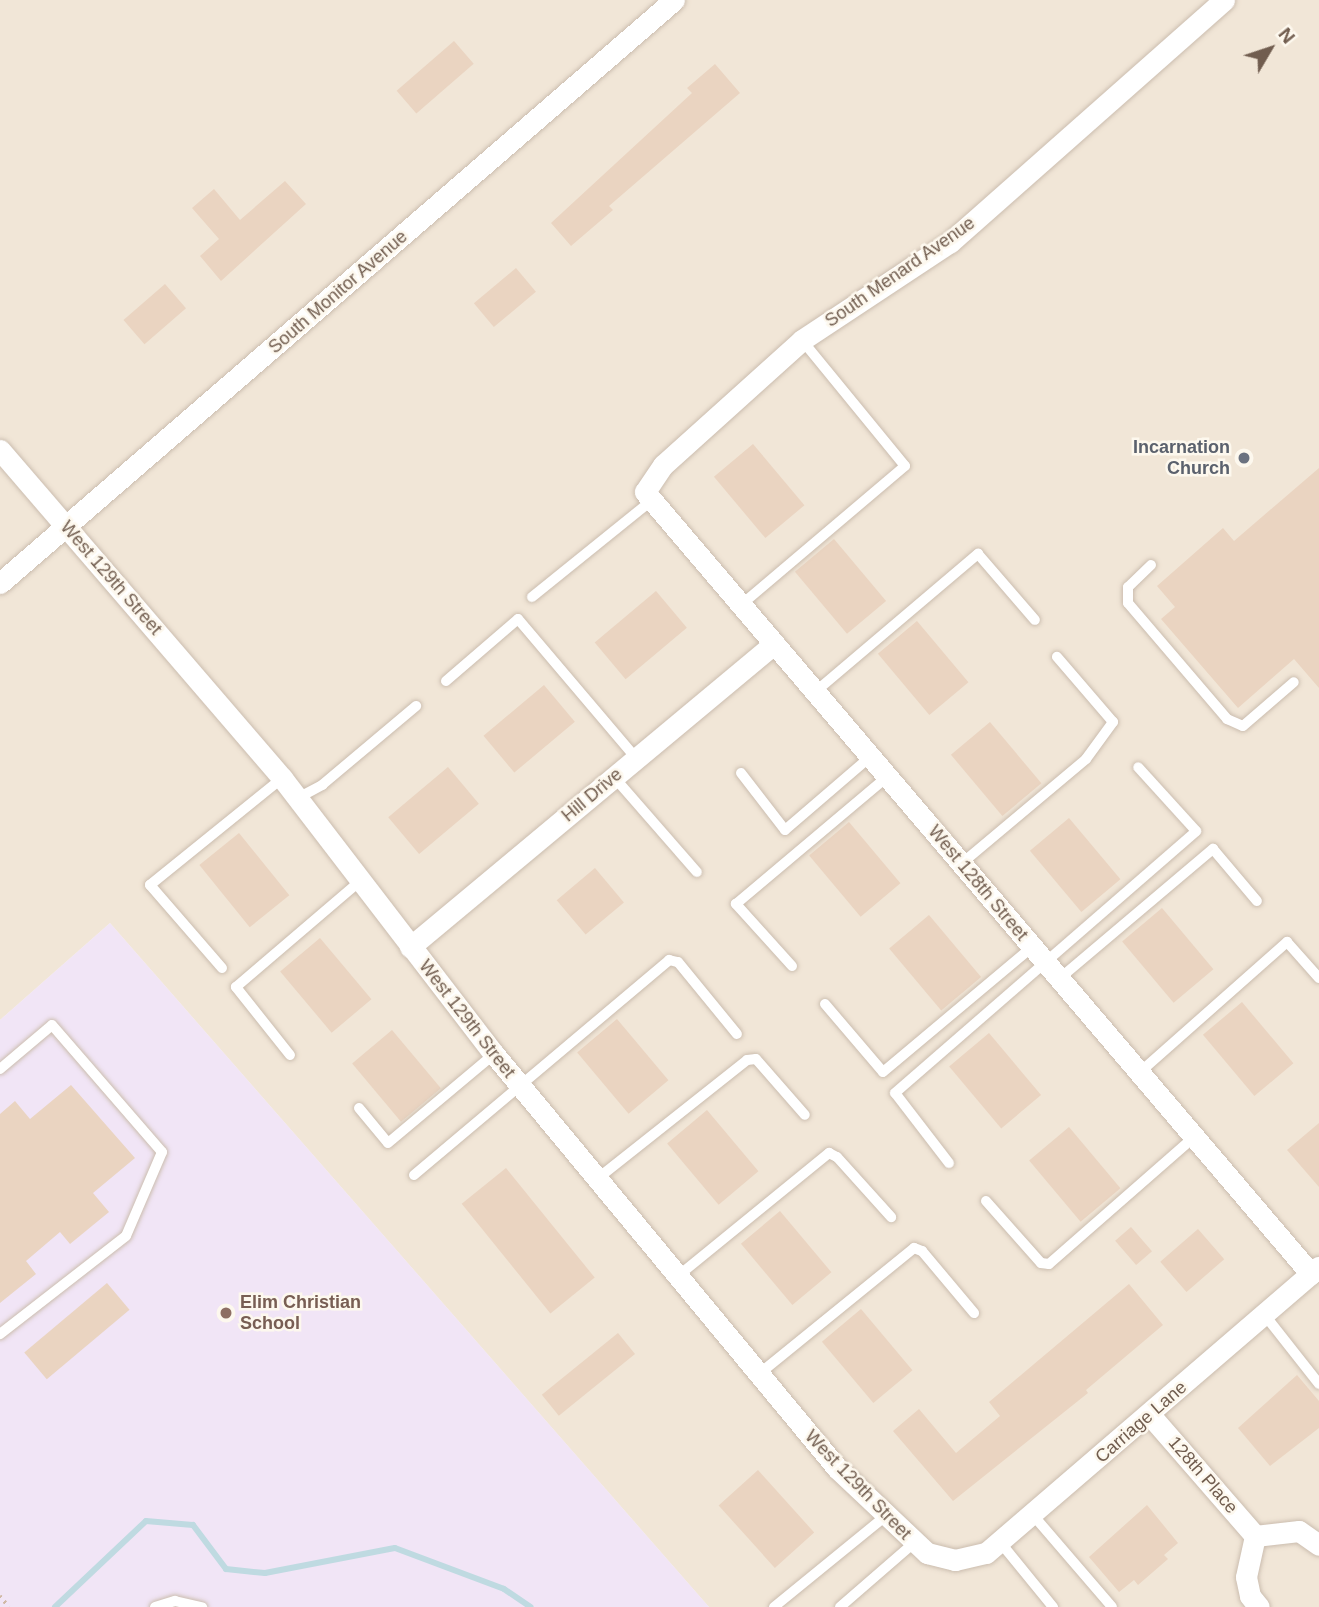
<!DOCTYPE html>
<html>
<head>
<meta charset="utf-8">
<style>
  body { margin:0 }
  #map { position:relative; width:1319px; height:1607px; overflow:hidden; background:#faf4e8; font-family:Arial,sans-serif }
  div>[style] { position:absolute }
  .residential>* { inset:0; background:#f1e6d7 }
  .education>* { inset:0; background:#f1e5f6 }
  .stream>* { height:6px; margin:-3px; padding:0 3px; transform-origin:3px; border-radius:3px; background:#bfdae1 }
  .building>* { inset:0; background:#ead4c1; transform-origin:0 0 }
  .path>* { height:3.5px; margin-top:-1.75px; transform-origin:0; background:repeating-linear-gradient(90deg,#d1b9a6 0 2px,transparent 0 7px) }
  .roads { filter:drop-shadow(0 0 2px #cbbdaf) drop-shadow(0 0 2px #cbbdaf) }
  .lane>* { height:10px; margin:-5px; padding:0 5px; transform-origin:5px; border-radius:5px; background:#fff }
  .street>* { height:21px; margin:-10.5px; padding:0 10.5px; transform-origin:10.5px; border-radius:10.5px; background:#fff }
  .dots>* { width:19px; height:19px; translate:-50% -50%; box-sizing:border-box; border:4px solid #fdf8ee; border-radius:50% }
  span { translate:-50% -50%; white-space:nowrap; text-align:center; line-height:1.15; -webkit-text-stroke:5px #fdf8ee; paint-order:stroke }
  .street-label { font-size:18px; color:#715d4f }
  .worship-label { font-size:18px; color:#5b616d; font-weight:700 }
  .right { translate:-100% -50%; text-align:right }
  .education-label { font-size:18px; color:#785e54; font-weight:700 }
  .left { translate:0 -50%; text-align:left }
  .north { position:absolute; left:1235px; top:14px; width:70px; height:70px; -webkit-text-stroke:5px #fdf8ee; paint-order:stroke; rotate:51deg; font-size:19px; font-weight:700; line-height:28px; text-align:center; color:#715d4f }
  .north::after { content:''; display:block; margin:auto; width:24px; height:32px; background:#715d4f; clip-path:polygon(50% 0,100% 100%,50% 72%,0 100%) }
</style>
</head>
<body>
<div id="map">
  <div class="residential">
    <div style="clip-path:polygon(0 0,1319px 0,1319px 1607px,709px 1607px,110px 923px,0 1020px)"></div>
  </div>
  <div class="education">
    <div style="clip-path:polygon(110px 923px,709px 1607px,0 1607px,0 1020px)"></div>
  </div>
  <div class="stream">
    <div style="left:55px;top:1607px;width:125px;rotate:-43.4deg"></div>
    <div style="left:146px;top:1521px;width:47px;rotate:4.9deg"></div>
    <div style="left:193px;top:1525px;width:55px;rotate:53.1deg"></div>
    <div style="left:226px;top:1569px;width:39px;rotate:6deg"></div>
    <div style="left:265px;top:1573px;width:132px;rotate:-10.9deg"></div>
    <div style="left:395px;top:1548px;width:116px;rotate:20.6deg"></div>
    <div style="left:504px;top:1589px;width:32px;rotate:34deg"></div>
  </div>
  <div class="building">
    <div style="left:454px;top:41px;width:30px;height:76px;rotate:49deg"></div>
    <div style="clip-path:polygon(715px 64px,740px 93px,609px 206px,613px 210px,571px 246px,551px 223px,692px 93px,687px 88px)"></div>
    <div style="clip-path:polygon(285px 181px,306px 204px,221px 281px,200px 256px,219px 239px,192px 208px,214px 189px,240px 220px)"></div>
    <div style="left:516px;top:268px;width:31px;height:55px;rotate:50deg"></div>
    <div style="left:165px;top:284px;width:32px;height:55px;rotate:49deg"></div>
    <div style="left:753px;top:444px;width:80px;height:51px;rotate:50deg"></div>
    <div style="clip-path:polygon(1319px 468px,1319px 688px,1294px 659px,1238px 708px,1161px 619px,1175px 607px,1157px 586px,1223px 528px,1234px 541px)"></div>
    <div style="left:834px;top:539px;width:81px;height:51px;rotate:50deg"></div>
    <div style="left:656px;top:591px;width:48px;height:80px;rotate:50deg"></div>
    <div style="left:917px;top:621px;width:80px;height:51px;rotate:50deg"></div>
    <div style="left:544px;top:685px;width:48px;height:79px;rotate:50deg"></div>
    <div style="left:990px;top:722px;width:80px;height:51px;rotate:50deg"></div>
    <div style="left:448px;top:767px;width:48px;height:78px;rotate:50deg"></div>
    <div style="left:1069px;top:818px;width:80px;height:51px;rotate:50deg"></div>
    <div style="left:849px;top:822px;width:80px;height:52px;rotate:50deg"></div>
    <div style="left:239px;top:833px;width:80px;height:51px;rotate:51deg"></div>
    <div style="left:595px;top:868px;width:45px;height:50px;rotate:50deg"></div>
    <div style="left:1162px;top:908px;width:80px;height:52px;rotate:50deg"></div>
    <div style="left:929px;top:915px;width:81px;height:52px;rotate:50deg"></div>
    <div style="left:320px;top:938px;width:80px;height:52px;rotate:50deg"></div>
    <div style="left:1242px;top:1002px;width:80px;height:51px;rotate:50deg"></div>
    <div style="left:617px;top:1019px;width:80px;height:52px;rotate:50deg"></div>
    <div style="left:392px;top:1030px;width:76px;height:52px;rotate:50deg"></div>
    <div style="left:989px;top:1033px;width:81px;height:52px;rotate:50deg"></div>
    <div style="clip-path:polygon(71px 1085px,135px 1158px,93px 1193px,109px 1212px,70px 1244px,60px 1232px,26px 1261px,36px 1274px,0 1303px,0 1114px,15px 1101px,30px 1119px)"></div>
    <div style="left:707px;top:1110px;width:80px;height:52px;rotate:50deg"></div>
    <div style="clip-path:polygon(1319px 1123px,1319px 1187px,1287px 1150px)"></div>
    <div style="left:1069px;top:1127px;width:80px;height:52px;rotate:50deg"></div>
    <div style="left:506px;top:1168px;width:141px;height:57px;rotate:51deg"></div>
    <div style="left:780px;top:1211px;width:80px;height:51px;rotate:50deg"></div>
    <div style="left:1131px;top:1227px;width:32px;height:21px;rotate:49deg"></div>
    <div style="left:1198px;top:1229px;width:40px;height:50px;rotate:49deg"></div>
    <div style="left:107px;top:1283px;width:35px;height:108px;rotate:50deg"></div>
    <div style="clip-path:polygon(1129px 1284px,1163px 1325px,1086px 1390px,1088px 1393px,953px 1501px,893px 1431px,919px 1409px,956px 1453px,1000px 1416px,989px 1402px)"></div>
    <div style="left:861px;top:1309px;width:80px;height:51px;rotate:50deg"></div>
    <div style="left:618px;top:1333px;width:27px;height:98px;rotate:51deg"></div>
    <div style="clip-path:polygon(1297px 1375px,1319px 1401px,1319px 1428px,1270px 1466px,1238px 1428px)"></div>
    <div style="left:758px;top:1470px;width:84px;height:53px;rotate:48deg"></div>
    <div style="clip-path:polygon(1147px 1505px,1178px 1543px,1164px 1555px,1168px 1559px,1138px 1585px,1134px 1580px,1119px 1592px,1089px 1557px)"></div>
  </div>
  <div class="path">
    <div style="left:0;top:1596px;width:14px;rotate:51deg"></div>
  </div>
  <div class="roads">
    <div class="lane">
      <div style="left:1151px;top:565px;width:32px;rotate:136deg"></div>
      <div style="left:1128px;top:587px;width:16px;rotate:90deg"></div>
      <div style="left:1128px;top:603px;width:153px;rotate:49.5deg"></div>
      <div style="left:1227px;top:719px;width:17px;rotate:24deg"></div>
      <div style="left:1243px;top:726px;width:67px;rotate:-40.8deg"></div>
      <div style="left:532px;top:597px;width:154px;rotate:-38.9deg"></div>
      <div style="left:741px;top:605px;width:215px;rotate:-40.3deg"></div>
      <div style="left:905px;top:466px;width:163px;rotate:-129.3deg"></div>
      <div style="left:446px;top:681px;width:95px;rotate:-40.7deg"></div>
      <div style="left:518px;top:619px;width:182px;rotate:49.7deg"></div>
      <div style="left:815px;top:692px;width:214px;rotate:-40.3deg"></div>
      <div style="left:978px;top:554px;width:87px;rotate:49.2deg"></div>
      <div style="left:741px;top:773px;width:72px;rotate:52.3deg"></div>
      <div style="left:785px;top:830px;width:112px;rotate:-40.7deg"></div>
      <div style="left:614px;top:777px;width:126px;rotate:48.9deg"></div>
      <div style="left:296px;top:799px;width:30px;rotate:-28deg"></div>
      <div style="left:322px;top:785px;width:123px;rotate:-40deg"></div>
      <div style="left:961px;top:864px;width:163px;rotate:-40deg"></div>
      <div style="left:1086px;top:759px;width:46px;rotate:-53.9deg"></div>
      <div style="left:1113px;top:722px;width:86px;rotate:-130.7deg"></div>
      <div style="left:792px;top:966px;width:84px;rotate:-132.1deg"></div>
      <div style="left:736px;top:904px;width:197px;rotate:-40.1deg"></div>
      <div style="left:222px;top:968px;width:110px;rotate:-130.9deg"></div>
      <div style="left:150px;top:885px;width:170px;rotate:-39deg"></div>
      <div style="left:1059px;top:979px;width:202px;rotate:-40.2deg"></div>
      <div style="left:1213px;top:849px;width:68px;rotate:49.8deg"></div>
      <div style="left:825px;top:1004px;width:89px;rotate:49.5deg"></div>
      <div style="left:883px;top:1072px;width:194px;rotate:-40deg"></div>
      <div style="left:290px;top:1055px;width:87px;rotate:-128.5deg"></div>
      <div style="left:236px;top:987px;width:162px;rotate:-40.5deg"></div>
      <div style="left:0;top:1069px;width:68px;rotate:-40.2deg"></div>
      <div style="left:52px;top:1025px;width:168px;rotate:49.1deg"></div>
      <div style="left:162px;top:1152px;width:91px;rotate:113.2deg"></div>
      <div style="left:126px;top:1236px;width:160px;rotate:142.1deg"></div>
      <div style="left:1139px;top:1073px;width:198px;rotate:-41.5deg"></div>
      <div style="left:1287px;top:942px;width:48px;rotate:48.4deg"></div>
      <div style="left:359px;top:1108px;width:45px;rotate:50.4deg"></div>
      <div style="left:388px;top:1143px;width:138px;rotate:-40deg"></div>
      <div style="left:949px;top:1163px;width:88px;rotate:-127.6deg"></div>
      <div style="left:895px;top:1093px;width:399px;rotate:-41deg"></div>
      <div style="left:1196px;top:831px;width:86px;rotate:-132.2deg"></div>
      <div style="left:414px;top:1175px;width:334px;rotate:-40.1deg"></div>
      <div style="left:669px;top:960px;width:9px;rotate:13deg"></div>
      <div style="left:678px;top:962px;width:93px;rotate:50.7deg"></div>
      <div style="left:597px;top:1179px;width:191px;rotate:-38.4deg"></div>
      <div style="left:747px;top:1060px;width:9px;rotate:-6deg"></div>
      <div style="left:756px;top:1059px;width:74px;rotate:48.8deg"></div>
      <div style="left:986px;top:1201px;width:83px;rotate:48.4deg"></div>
      <div style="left:1041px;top:1263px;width:8px;rotate:7deg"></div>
      <div style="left:1049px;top:1264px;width:193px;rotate:-41.2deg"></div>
      <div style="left:678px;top:1276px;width:195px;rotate:-39.2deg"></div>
      <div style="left:829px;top:1153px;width:9px;rotate:27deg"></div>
      <div style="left:837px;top:1157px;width:81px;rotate:48deg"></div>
      <div style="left:1264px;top:1314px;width:89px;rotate:51.8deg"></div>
      <div style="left:759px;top:1374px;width:200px;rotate:-39.1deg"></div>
      <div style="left:914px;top:1248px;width:9px;rotate:21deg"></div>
      <div style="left:922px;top:1251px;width:81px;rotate:50deg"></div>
      <div style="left:1033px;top:1515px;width:121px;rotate:49.3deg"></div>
      <div style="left:1000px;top:1542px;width:84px;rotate:50.8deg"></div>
      <div style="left:155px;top:1607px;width:21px;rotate:-17deg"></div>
      <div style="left:175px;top:1601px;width:28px;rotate:13deg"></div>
      <div style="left:774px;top:1607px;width:147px;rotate:-39.2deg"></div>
      <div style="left:840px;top:1607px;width:98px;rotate:-40.9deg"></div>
    </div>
    <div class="street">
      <div style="left:1224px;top:0;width:366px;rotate:138.5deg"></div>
      <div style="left:950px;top:242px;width:178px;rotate:146.5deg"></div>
      <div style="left:802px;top:340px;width:187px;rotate:138deg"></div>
      <div style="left:663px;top:465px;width:32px;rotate:124deg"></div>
      <div style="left:645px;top:492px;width:1027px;rotate:49.58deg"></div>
      <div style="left:0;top:450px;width:433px;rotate:49.3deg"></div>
      <div style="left:282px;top:778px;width:348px;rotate:52.5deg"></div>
      <div style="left:494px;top:1054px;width:538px;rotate:50.36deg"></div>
      <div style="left:837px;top:1468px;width:124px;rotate:43.4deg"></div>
      <div style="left:927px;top:1553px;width:29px;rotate:14deg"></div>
      <div style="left:955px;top:1560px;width:32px;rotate:-13deg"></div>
      <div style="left:986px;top:1553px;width:439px;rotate:-40.7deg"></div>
      <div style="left:0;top:583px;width:891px;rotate:-40.86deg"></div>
      <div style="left:410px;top:947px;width:474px;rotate:-39.8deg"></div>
      <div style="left:1150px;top:1415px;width:160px;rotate:49deg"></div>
      <div style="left:1255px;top:1536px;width:42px;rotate:102.4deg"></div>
      <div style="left:1246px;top:1577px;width:19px;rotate:78deg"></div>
      <div style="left:1250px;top:1596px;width:14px;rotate:51deg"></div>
      <div style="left:1255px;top:1536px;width:44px;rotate:-6.5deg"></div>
      <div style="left:1299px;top:1531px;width:24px;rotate:35deg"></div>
    </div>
  </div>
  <div class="dots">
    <div style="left:1244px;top:458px;background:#6b7280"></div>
    <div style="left:226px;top:1313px;background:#8d6e63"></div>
  </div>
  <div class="street-label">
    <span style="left:900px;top:272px;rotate:-35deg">South Menard Avenue</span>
    <span style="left:338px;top:292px;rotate:-41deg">South Monitor Avenue</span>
    <span style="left:111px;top:578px;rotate:49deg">West 129th Street</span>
    <span style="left:592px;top:795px;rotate:-40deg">Hill Drive</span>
    <span style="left:978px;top:883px;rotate:50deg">West 128th Street</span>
    <span style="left:467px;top:1019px;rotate:52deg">West 129th Street</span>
    <span style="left:1141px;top:1422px;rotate:-41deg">Carriage Lane</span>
    <span style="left:1203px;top:1475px;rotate:49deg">128th Place</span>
    <span style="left:858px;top:1485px;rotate:46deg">West 129th Street</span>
  </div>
  <div class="worship-label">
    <span class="right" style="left:1230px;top:458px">Incarnation<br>Church</span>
  </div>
  <div class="education-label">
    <span class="left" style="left:240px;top:1313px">Elim Christian<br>School</span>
  </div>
  <div class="north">N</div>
</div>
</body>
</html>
